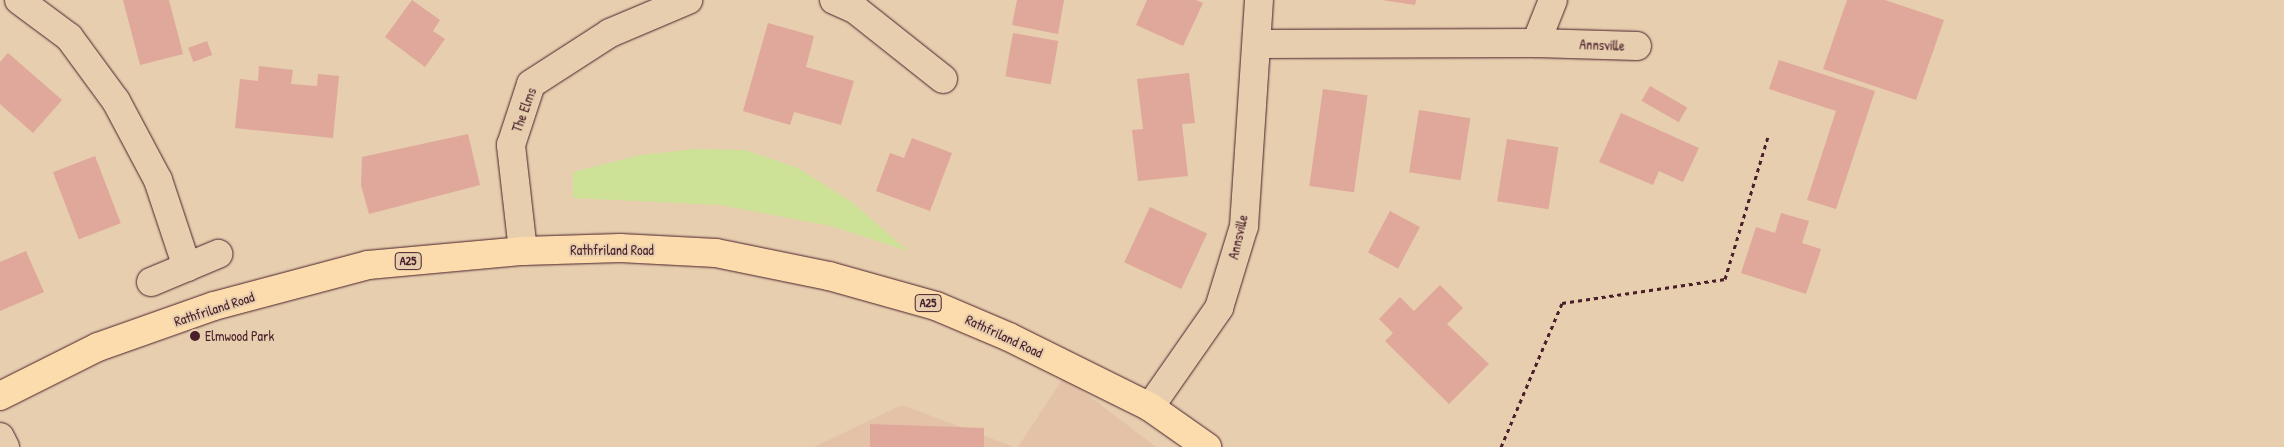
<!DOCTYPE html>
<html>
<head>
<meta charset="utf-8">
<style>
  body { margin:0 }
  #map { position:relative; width:2284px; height:447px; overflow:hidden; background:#e6ceae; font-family:"Patrick Hand",sans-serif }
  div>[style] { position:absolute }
  .built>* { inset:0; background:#e4c2a8 }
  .green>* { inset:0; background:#cde297 }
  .building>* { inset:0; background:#e0a79b; transform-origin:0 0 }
  .path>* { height:3px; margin-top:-1.5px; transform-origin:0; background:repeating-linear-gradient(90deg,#4a1f2b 0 4px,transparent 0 8px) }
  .roads { filter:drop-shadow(0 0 1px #4a1f2b) drop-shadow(0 0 1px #4a1f2b) }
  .minor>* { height:28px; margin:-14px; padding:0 14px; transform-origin:14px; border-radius:14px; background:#e6ceae }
  .primary>* { height:28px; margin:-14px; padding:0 14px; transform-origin:14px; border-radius:14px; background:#fcdcac }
  .dots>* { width:14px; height:14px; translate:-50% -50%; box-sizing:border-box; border:2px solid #e6ceae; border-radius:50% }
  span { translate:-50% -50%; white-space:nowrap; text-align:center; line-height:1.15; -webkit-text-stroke:4px #e6ceae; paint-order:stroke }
  .shield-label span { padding:1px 4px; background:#e6ceae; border:1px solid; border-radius:4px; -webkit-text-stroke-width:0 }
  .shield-label { font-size:12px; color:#4a1f2b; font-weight:700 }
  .street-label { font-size:14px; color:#4a1f2b }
  .poi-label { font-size:14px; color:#4a1f2b }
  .left { translate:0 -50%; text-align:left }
</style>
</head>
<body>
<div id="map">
  <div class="built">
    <div style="clip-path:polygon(1064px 377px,1156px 447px,1018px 447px)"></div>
    <div style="clip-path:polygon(902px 405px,1014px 447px,814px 447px)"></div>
  </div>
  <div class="green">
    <div style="clip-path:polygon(696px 149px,745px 150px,798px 168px,853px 203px,908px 251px,831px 226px,720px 205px,573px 198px,573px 172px,641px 155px)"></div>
  </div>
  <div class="building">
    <div style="clip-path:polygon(123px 0,169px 0,183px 54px,140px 65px)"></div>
    <div style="clip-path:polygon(412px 0,440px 20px,433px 31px,445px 39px,425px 67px,385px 37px)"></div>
    <div style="clip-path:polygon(1017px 0,1064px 0,1058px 34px,1012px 25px)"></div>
    <div style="clip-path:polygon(1147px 0,1196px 0,1203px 3px,1183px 46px,1136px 25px)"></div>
    <div style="clip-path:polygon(1382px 0,1416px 0,1415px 5px)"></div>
    <div style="clip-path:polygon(1847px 0,1885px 0,1944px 20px,1916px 100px,1823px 69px)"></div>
    <div style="clip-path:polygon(768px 23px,814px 36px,806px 67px,854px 81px,841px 125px,794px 112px,790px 125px,743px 111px)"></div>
    <div style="left:1013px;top:33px;width:46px;height:44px;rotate:10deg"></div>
    <div style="left:207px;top:41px;width:15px;height:20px;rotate:70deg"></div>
    <div style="clip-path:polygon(8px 53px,62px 100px,33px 133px,0 104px,0 62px)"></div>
    <div style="clip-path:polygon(1779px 60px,1875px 91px,1836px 209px,1807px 200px,1836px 111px,1769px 89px)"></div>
    <div style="clip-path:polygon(259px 66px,293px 70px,291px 84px,317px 86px,318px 74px,339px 76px,333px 138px,235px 128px,240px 79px,258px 81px)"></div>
    <div style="clip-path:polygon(1189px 73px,1195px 123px,1182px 124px,1188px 176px,1138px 181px,1132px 130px,1143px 129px,1137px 79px)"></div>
    <div style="left:1650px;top:86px;width:43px;height:17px;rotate:30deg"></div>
    <div style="left:1323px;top:89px;width:45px;height:98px;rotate:8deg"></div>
    <div style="left:1419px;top:110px;width:52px;height:63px;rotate:9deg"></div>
    <div style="clip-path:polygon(1621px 113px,1699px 148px,1683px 182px,1659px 171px,1653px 185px,1599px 162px)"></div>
    <div style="clip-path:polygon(468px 134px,480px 185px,369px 214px,361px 185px,362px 157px)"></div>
    <div style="clip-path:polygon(912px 138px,952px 153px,930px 211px,876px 191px,890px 153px,904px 158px)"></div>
    <div style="left:1507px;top:139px;width:52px;height:63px;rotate:9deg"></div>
    <div style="left:95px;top:156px;width:72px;height:45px;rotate:69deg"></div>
    <div style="left:1150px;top:207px;width:63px;height:61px;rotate:25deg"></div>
    <div style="left:1390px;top:211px;width:34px;height:47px;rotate:28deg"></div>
    <div style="clip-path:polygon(1781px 213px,1809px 221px,1802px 243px,1821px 249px,1806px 294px,1741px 273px,1756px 227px,1775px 233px)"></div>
    <div style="clip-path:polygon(26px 251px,44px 292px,0 311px,0 262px)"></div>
    <div style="clip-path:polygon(1440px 285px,1463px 308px,1447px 324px,1489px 364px,1449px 404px,1385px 341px,1393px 333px,1379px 319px,1400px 297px,1414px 311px)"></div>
    <div style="clip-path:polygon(870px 424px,984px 428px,984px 447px,870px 447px)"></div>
  </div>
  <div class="path">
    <div style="left:1501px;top:447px;width:156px;rotate:-67deg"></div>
    <div style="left:1562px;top:303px;width:165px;rotate:-8.4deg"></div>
    <div style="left:1725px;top:279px;width:148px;rotate:-73.2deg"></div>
  </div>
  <div class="roads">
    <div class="minor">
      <div style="left:19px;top:0;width:62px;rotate:36.5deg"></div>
      <div style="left:69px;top:37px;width:79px;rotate:53.7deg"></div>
      <div style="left:116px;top:101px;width:89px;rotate:62deg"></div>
      <div style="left:158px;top:180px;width:92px;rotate:71.6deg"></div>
      <div style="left:834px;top:0;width:24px;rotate:24deg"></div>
      <div style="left:856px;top:10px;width:111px;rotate:38.4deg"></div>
      <div style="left:1536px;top:43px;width:46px;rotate:-68.4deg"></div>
      <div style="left:1257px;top:44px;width:279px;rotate:-0.2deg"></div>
      <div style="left:1536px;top:43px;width:101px;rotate:1.7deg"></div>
      <div style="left:523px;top:251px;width:107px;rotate:-96.5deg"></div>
      <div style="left:511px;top:145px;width:64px;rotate:-71.8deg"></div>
      <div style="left:531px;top:84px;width:94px;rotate:-32.8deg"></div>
      <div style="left:610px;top:33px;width:85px;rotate:-22.9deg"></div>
      <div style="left:151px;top:282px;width:73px;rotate:-22.7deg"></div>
      <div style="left:1150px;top:407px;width:121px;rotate:-55.1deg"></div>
      <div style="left:1219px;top:308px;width:86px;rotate:-73deg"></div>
      <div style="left:1244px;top:226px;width:226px;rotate:-86.2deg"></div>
      <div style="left:0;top:437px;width:11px;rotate:63deg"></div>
    </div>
    <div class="primary">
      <div style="left:0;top:396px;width:110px;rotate:-26.6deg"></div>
      <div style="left:98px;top:347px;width:123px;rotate:-19.5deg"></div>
      <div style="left:214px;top:306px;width:159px;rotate:-14.9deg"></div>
      <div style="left:368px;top:265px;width:156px;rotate:-5.2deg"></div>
      <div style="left:523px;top:251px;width:97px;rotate:-1.8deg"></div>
      <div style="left:620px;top:248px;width:96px;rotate:3deg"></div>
      <div style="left:716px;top:253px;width:115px;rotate:11.5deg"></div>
      <div style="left:829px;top:276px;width:111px;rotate:15.7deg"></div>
      <div style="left:936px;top:306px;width:79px;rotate:23deg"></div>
      <div style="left:1009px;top:337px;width:157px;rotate:26.4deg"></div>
      <div style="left:1150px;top:407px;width:70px;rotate:35.1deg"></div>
    </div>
  </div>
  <div class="dots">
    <div style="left:195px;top:336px;background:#4a1f2b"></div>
  </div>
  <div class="shield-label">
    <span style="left:408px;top:261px">A25</span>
    <span style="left:928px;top:303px">A25</span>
  </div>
  <div class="street-label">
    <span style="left:1602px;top:45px;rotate:2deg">Annsville</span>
    <span style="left:524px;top:110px;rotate:-70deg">The Elms</span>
    <span style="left:1238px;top:237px;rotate:-77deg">Annsville</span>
    <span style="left:612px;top:250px">Rathfriland Road</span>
    <span style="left:214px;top:309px;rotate:-18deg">Rathfriland Road</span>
    <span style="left:1004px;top:336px;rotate:25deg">Rathfriland Road</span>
  </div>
  <div class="poi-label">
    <span class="left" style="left:205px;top:336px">Elmwood Park</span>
  </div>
</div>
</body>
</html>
